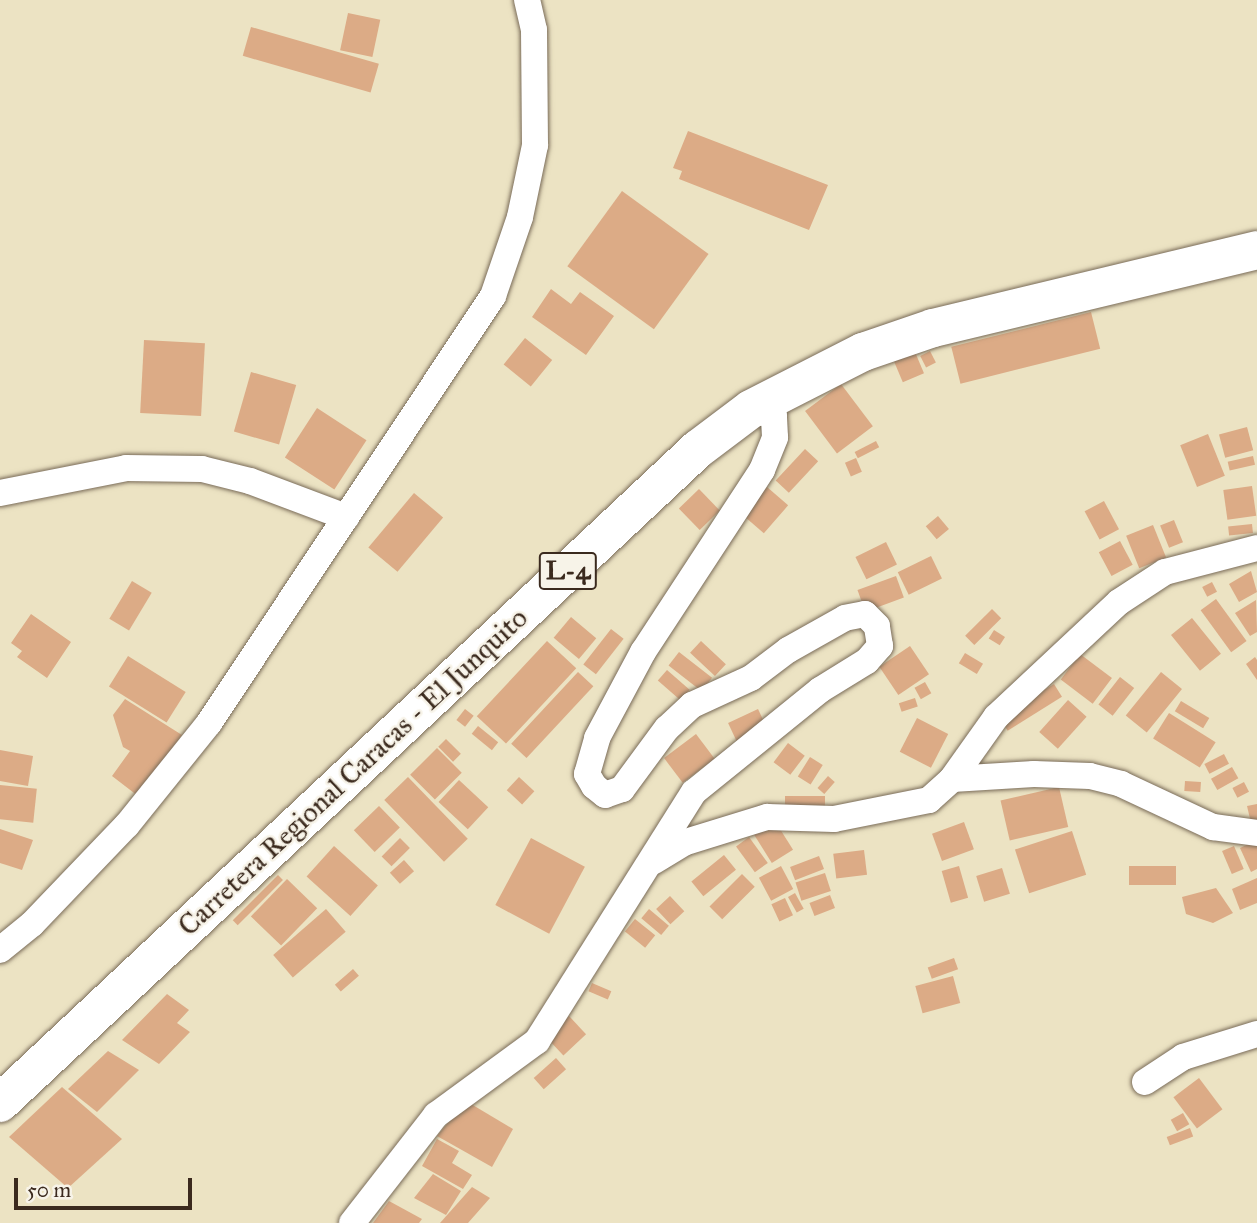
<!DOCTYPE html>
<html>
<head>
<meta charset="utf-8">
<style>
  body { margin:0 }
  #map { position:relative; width:1257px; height:1223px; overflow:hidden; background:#ece3c3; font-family:"IM FELL Great Primer",serif }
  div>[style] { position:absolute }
  .building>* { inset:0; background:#dcab86; transform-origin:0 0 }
  .roads { filter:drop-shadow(0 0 2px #796b58) drop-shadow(0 0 2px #796b58) }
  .minor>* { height:26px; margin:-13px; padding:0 13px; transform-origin:13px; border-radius:13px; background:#fff }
  .primary>* { height:38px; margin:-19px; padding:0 19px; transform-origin:19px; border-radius:19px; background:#fff }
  span { translate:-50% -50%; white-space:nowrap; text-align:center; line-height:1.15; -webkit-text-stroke:5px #f7f3e8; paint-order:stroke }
  .shield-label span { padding:2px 5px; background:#f7f3e8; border:2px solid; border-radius:5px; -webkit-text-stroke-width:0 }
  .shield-label { font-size:26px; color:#3b2a1e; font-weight:700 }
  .street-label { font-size:28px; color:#3b2a1e }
  .scale { position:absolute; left:14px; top:1178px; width:178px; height:32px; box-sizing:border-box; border:4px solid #3b2a1e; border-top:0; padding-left:9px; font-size:21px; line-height:24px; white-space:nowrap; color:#3b2a1e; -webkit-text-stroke:5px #f7f3e8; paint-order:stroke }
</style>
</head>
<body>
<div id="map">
  <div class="building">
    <div style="left:348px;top:13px;width:33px;height:38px;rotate:12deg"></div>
    <div style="left:251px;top:27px;width:133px;height:30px;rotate:16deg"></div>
    <div style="clip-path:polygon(688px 131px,828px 185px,809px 230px,679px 179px,682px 171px,673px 168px)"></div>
    <div style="left:622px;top:191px;width:107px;height:93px;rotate:36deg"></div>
    <div style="clip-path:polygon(551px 289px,571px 304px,580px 292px,614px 316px,586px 355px,532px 317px)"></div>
    <div style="left:1091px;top:312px;width:38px;height:144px;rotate:76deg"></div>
    <div style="left:525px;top:338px;width:35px;height:34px;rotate:39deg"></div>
    <div style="left:144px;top:340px;width:61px;height:73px;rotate:3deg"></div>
    <div style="left:930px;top:351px;width:13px;height:11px;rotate:63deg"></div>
    <div style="left:915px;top:352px;width:23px;height:23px;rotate:67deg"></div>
    <div style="left:251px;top:372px;width:47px;height:62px;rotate:16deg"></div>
    <div style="left:841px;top:384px;width:53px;height:45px;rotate:53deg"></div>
    <div style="left:317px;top:408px;width:59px;height:59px;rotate:33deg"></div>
    <div style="left:1247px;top:427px;width:24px;height:29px;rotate:75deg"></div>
    <div style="left:1208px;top:434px;width:45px;height:30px;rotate:68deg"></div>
    <div style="left:876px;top:441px;width:7px;height:24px;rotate:63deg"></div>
    <div style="left:805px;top:449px;width:18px;height:43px;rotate:43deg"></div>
    <div style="left:1253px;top:456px;width:9px;height:26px;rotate:77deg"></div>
    <div style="left:856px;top:458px;width:15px;height:12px;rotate:67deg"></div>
    <div style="left:1252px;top:486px;width:30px;height:29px;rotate:82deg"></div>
    <div style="left:767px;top:487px;width:28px;height:37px;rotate:41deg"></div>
    <div style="left:699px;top:489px;width:30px;height:28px;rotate:46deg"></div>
    <div style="left:414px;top:493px;width:38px;height:71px;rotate:40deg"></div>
    <div style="left:1104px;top:501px;width:32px;height:22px;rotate:62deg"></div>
    <div style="left:938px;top:516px;width:17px;height:16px;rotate:50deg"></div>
    <div style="left:1174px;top:520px;width:24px;height:15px;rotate:68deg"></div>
    <div style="left:1252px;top:524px;width:9px;height:24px;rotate:84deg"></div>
    <div style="left:1153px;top:525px;width:35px;height:29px;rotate:68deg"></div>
    <div style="left:1120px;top:541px;width:27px;height:24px;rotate:62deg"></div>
    <div style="left:886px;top:542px;width:25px;height:34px;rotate:64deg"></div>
    <div style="left:931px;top:556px;width:25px;height:37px;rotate:64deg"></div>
    <div style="clip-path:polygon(1251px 571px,1257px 592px,1239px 602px,1229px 584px)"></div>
    <div style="left:896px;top:576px;width:23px;height:41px;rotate:70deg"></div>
    <div style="left:132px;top:581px;width:23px;height:44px;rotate:31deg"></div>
    <div style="left:1212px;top:582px;width:11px;height:11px;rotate:63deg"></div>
    <div style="left:1216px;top:599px;width:52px;height:19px;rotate:54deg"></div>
    <div style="clip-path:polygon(1256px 600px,1257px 632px,1250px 636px,1235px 613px)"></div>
    <div style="left:992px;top:609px;width:13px;height:38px;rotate:45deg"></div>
    <div style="clip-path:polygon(31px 614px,71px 642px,47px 678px,17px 657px,22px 651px,11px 643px)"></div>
    <div style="left:571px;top:617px;width:33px;height:27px;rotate:40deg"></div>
    <div style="left:1192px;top:618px;width:46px;height:27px;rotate:51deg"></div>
    <div style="left:611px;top:629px;width:16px;height:45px;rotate:38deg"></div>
    <div style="left:994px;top:630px;width:13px;height:10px;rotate:32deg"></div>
    <div style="left:547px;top:641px;width:40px;height:103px;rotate:43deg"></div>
    <div style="left:701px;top:641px;width:34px;height:16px;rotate:43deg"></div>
    <div style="left:910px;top:646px;width:34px;height:37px;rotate:56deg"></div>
    <div style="left:679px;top:652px;width:42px;height:17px;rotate:38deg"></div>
    <div style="left:965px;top:653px;width:21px;height:12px;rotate:31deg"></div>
    <div style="left:1080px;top:654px;width:40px;height:32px;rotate:37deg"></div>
    <div style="left:128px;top:656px;width:68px;height:36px;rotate:32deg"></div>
    <div style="clip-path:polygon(1255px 657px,1257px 660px,1257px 680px,1246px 664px)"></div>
    <div style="left:667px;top:670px;width:30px;height:14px;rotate:41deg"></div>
    <div style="left:578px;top:672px;width:21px;height:98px;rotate:43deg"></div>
    <div style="left:1161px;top:672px;width:27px;height:56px;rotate:39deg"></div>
    <div style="left:1120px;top:677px;width:18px;height:35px;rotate:38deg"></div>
    <div style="left:925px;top:682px;width:13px;height:12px;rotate:61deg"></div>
    <div style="left:1054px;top:684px;width:15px;height:64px;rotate:58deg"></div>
    <div style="left:915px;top:698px;width:9px;height:17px;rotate:72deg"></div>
    <div style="clip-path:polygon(125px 699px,182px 735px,138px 796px,112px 776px,130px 751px,123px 747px,113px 715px)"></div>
    <div style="left:1068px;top:700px;width:25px;height:43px;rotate:42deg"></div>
    <div style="left:1181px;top:701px;width:33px;height:12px;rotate:31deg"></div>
    <div style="left:465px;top:709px;width:11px;height:14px;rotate:38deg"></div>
    <div style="left:758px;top:709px;width:23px;height:33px;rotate:65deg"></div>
    <div style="left:1169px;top:713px;width:55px;height:30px;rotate:32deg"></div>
    <div style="left:917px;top:718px;width:35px;height:38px;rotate:27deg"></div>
    <div style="left:478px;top:726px;width:26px;height:10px;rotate:39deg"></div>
    <div style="left:696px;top:734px;width:31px;height:40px;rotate:53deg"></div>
    <div style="left:446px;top:739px;width:21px;height:11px;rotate:45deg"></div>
    <div style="left:788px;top:743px;width:21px;height:24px;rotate:37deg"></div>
    <div style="left:437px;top:748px;width:35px;height:38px;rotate:45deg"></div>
    <div style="clip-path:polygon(0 750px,33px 756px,28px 786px,0 781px)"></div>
    <div style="left:1224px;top:754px;width:11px;height:22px;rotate:63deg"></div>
    <div style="left:810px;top:757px;width:15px;height:23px;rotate:32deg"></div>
    <div style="left:1232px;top:767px;width:13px;height:24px;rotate:61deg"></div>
    <div style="left:828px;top:776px;width:9px;height:16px;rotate:41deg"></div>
    <div style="left:408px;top:777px;width:86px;height:33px;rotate:46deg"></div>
    <div style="left:519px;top:777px;width:21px;height:18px;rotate:43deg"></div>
    <div style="left:459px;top:780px;width:40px;height:30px;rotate:43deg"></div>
    <div style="left:1185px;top:781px;width:16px;height:10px;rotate:4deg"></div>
    <div style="left:1244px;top:782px;width:11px;height:13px;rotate:63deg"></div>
    <div style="left:0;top:785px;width:37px;height:34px;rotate:6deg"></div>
    <div style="left:1059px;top:787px;width:41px;height:60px;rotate:77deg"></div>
    <div style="left:785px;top:796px;width:40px;height:10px"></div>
    <div style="clip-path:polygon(1257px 804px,1257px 822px,1251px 823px,1247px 806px)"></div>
    <div style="left:379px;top:806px;width:30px;height:35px;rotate:46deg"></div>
    <div style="left:775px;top:821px;width:34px;height:25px;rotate:58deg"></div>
    <div style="left:964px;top:822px;width:29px;height:34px;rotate:70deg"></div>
    <div style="clip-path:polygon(0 829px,33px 840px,22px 870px,0 863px)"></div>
    <div style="left:1072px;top:831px;width:46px;height:60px;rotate:72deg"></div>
    <div style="left:749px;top:837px;width:32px;height:16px;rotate:54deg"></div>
    <div style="left:400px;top:838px;width:14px;height:26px;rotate:45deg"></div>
    <div style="left:531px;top:838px;width:61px;height:76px;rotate:28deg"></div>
    <div style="clip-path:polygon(1257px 840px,1257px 869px,1251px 872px,1240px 848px)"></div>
    <div style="left:334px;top:846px;width:59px;height:41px;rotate:42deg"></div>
    <div style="left:1234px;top:846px;width:25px;height:13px;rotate:67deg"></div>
    <div style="left:864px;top:850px;width:25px;height:31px;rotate:83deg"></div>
    <div style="left:724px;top:855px;width:19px;height:42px;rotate:51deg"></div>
    <div style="left:819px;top:856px;width:14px;height:31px;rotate:69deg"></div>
    <div style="left:404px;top:860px;width:15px;height:19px;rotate:48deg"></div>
    <div style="left:781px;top:866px;width:26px;height:25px;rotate:62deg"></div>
    <div style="left:959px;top:866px;width:33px;height:18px;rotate:74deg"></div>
    <div style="left:1176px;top:866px;width:19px;height:47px;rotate:90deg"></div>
    <div style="left:1002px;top:868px;width:27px;height:27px;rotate:73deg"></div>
    <div style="left:825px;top:873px;width:19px;height:31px;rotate:72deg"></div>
    <div style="left:742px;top:874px;width:18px;height:46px;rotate:45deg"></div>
    <div style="left:278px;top:875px;width:7px;height:64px;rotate:45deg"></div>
    <div style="clip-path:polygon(1257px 878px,1257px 903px,1240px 910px,1232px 889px)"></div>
    <div style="left:287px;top:879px;width:42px;height:52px;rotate:44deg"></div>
    <div style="clip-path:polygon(1216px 888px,1233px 913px,1213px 923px,1186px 914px,1182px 897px)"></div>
    <div style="left:795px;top:893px;width:18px;height:8px;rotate:61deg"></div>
    <div style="left:830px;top:895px;width:14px;height:22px;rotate:69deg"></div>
    <div style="left:670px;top:896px;width:21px;height:19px;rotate:47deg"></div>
    <div style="left:785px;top:898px;width:19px;height:15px;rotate:65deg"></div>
    <div style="left:326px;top:909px;width:30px;height:70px;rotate:49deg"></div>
    <div style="left:649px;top:909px;width:26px;height:12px;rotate:40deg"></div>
    <div style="left:635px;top:919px;width:26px;height:16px;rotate:39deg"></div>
    <div style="left:954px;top:958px;width:12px;height:28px;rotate:70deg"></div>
    <div style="left:353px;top:969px;width:9px;height:24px;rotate:49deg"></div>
    <div style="left:953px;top:976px;width:28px;height:39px;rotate:75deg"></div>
    <div style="left:592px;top:983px;width:21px;height:9px;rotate:23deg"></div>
    <div style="clip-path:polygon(167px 994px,189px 1010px,177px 1023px,190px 1032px,159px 1064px,122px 1040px)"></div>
    <div style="left:569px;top:1016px;width:25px;height:31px;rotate:47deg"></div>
    <div style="clip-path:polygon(108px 1051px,139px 1070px,97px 1112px,68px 1089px)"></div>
    <div style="left:556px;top:1058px;width:15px;height:30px;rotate:48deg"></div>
    <div style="left:1199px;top:1078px;width:39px;height:32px;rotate:53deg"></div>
    <div style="clip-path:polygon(62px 1087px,122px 1139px,68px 1188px,9px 1137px)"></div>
    <div style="clip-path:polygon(466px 1101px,513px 1129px,492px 1167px,437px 1136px)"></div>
    <div style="left:1183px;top:1113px;width:13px;height:14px;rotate:61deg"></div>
    <div style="left:1190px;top:1128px;width:9px;height:25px;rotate:69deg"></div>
    <div style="clip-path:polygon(437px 1139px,459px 1151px,452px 1163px,472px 1175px,463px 1189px,422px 1166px)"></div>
    <div style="clip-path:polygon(433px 1174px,461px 1191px,446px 1215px,414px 1198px)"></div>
    <div style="clip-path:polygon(472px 1187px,490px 1198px,468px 1223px,440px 1223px)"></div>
    <div style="clip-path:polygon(389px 1201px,422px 1219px,419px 1223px,373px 1223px)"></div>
  </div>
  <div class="roads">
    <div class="minor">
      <div style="left:0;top:493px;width:128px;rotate:-11.2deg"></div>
      <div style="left:126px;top:468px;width:76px;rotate:0.8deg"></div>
      <div style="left:202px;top:469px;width:49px;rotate:14deg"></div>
      <div style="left:250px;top:481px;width:103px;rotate:20.6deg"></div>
      <div style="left:952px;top:779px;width:82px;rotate:-3.5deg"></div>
      <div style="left:1034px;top:774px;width:56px;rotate:2deg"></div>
      <div style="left:1090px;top:776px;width:32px;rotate:14deg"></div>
      <div style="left:1121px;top:784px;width:102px;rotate:25.1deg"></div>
      <div style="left:1213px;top:827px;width:44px;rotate:7.8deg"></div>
      <div style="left:654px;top:861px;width:37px;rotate:-31deg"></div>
      <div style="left:686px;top:842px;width:85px;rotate:-17.2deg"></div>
      <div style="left:767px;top:817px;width:67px;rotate:1.7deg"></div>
      <div style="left:834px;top:819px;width:97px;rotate:-11.3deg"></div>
      <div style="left:929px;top:800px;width:31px;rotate:-42deg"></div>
      <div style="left:952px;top:779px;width:76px;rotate:-54.6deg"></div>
      <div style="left:996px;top:717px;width:168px;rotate:-43.1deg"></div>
      <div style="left:1119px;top:602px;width:55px;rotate:-33.1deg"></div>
      <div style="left:1165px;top:572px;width:95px;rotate:-14.6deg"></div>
      <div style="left:0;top:950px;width:41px;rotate:-39.1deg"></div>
      <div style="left:32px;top:924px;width:137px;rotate:-46.2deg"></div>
      <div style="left:127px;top:825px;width:131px;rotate:-51.2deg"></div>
      <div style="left:209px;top:723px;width:513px;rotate:-56.37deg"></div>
      <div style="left:493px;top:296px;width:83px;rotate:-71.1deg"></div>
      <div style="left:520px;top:217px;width:74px;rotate:-78.2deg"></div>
      <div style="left:535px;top:145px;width:115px;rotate:-90.5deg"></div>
      <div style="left:534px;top:30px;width:31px;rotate:-103deg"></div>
      <div style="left:1145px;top:1082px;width:45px;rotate:-33.3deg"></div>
      <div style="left:1183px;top:1057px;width:77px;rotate:-17.3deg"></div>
      <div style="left:352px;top:1223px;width:137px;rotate:-52.1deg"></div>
      <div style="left:436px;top:1115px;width:125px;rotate:-36.2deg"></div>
      <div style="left:537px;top:1041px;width:294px;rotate:-57.8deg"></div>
      <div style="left:694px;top:792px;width:162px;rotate:-39deg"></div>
      <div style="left:820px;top:690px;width:55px;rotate:-31.7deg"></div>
      <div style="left:867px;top:661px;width:20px;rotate:-49deg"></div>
      <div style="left:880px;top:646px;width:20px;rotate:-99deg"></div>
      <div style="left:877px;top:626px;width:17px;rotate:-135deg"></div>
      <div style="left:865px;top:614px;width:20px;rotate:169deg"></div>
      <div style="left:845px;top:618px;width:65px;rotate:150.7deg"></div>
      <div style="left:788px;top:650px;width:46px;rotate:142.9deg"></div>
      <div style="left:751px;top:678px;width:65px;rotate:155.4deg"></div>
      <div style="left:692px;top:705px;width:34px;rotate:137deg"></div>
      <div style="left:667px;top:728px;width:76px;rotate:126.4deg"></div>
      <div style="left:622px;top:789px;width:18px;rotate:161deg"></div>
      <div style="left:605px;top:795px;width:14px;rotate:-141deg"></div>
      <div style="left:594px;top:786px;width:14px;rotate:-120deg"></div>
      <div style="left:587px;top:774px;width:37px;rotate:-74deg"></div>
      <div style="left:597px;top:738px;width:98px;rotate:-61.9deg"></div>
      <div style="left:643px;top:652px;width:217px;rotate:-56.8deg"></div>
      <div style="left:762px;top:470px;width:35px;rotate:-68deg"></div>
      <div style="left:775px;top:437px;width:21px;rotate:-93deg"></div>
      <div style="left:774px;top:416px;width:24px;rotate:-163deg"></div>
    </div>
    <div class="primary">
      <div style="left:0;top:1103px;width:957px;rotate:-43.14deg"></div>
      <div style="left:698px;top:449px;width:66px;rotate:-37deg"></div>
      <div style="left:751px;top:409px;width:126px;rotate:-27deg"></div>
      <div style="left:863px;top:352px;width:74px;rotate:-18.9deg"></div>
      <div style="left:933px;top:328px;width:333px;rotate:-13.5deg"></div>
    </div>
  </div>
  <div class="shield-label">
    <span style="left:568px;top:571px">L-4</span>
  </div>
  <div class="street-label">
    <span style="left:353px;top:772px;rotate:-43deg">Carretera Regional Caracas - El Junquito</span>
  </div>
  <div class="scale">50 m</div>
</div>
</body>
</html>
